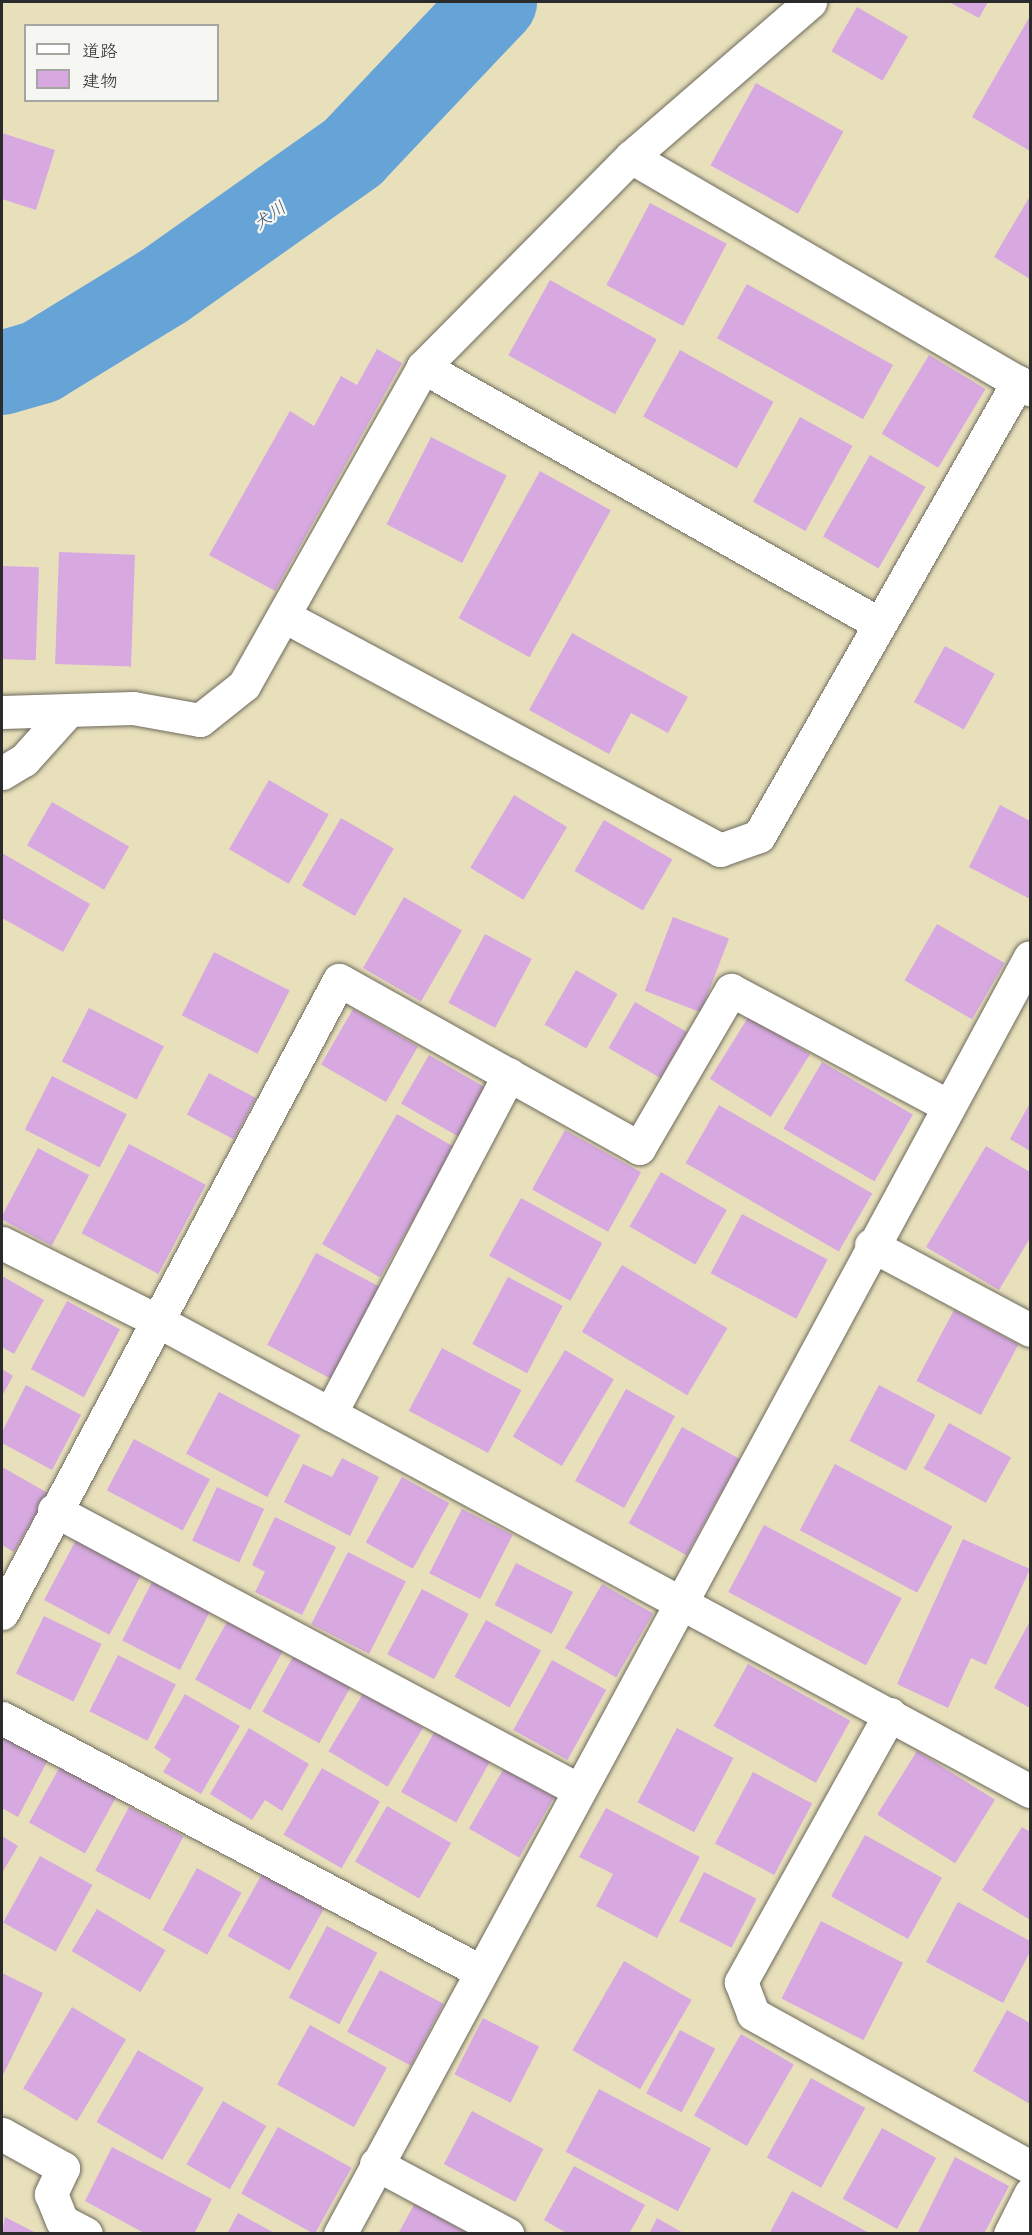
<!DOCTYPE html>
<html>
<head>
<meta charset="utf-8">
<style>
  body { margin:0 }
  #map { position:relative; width:1032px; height:2235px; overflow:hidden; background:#e8e0bb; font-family:"Playpen Sans","Klee One",sans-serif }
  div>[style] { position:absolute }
  .river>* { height:84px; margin:-42px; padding:0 42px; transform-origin:42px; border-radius:42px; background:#66a4d8 }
  .building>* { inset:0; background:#d7a9e0; transform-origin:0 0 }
  .roads { filter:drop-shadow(0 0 2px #6d6a5d) drop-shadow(0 0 2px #6d6a5d) }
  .minor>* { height:33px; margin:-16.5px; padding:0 16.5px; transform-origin:16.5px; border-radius:16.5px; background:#fff }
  span { translate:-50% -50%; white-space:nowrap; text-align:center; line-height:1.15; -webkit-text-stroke:4.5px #f6f6f2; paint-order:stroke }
  .water-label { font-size:18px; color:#435b70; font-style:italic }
  .frame { position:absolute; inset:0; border:3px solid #2b2b2b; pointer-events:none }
  .legend { position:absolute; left:24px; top:24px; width:195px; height:78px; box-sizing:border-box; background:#f6f6f2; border:2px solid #a5a5a2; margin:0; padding:8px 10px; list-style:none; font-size:18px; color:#2b2b2b }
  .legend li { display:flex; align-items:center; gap:12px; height:30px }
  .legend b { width:30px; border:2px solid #a5a5a2 }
</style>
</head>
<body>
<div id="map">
  <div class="river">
    <div style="left:2px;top:373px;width:40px;rotate:-16deg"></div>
    <div style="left:40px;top:362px;width:145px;rotate:-31.5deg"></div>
    <div style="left:164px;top:286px;width:232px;rotate:-35.3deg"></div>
    <div style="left:353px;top:152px;width:207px;rotate:-46.6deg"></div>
  </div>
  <div class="building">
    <div style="clip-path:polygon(949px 2px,988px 2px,979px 18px)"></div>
    <div style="left:857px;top:7px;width:59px;height:51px;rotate:30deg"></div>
    <div style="clip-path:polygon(1030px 16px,1030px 151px,972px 117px)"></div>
    <div style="left:756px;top:83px;width:100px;height:94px;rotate:29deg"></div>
    <div style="clip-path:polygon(2px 133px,55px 150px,36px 210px,2px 199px)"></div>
    <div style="clip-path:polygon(1030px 196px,1030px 279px,994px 257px)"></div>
    <div style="left:650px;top:203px;width:87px;height:93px;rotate:28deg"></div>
    <div style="left:550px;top:280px;width:122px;height:86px;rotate:29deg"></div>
    <div style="left:747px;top:284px;width:167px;height:62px;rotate:29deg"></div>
    <div style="clip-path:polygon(377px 349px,402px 363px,275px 591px,209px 555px,290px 411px,314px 426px,341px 376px,357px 385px)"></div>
    <div style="left:680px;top:350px;width:107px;height:76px;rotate:29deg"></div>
    <div style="left:929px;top:355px;width:66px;height:92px;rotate:31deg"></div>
    <div style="left:800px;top:417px;width:60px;height:97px;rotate:29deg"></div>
    <div style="left:431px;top:437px;width:85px;height:98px;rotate:27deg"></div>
    <div style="left:870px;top:455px;width:64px;height:94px;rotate:30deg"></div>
    <div style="left:540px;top:471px;width:81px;height:168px;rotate:29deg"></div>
    <div style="left:59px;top:552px;width:76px;height:112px;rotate:2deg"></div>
    <div style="left:2px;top:566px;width:37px;height:93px;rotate:2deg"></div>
    <div style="clip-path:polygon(572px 633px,688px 697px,668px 733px,631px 713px,609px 754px,529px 710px)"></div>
    <div style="left:945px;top:646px;width:57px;height:64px;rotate:29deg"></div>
    <div style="left:269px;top:780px;width:69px;height:80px;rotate:30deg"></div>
    <div style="left:514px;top:795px;width:62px;height:85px;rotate:31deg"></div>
    <div style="left:52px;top:802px;width:89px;height:50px;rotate:30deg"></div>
    <div style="clip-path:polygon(1000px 805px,1030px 821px,1030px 899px,969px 867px)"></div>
    <div style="left:341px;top:818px;width:61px;height:78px;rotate:30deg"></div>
    <div style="left:604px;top:820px;width:79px;height:59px;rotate:30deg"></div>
    <div style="clip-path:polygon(2px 853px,90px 904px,63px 952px,2px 918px)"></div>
    <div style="left:404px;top:897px;width:67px;height:82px;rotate:30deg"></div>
    <div style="left:673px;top:917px;width:60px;height:79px;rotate:21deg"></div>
    <div style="left:937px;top:924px;width:78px;height:65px;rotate:30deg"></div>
    <div style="left:485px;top:934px;width:53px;height:78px;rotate:28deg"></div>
    <div style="left:214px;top:952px;width:85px;height:71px;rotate:27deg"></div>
    <div style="left:576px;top:970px;width:48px;height:63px;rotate:30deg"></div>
    <div style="left:635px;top:1002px;width:60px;height:53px;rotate:30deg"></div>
    <div style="left:89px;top:1008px;width:84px;height:60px;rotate:27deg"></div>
    <div style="left:353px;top:1009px;width:75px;height:64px;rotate:30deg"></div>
    <div style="left:749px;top:1016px;width:72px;height:74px;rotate:32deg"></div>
    <div style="left:429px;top:1055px;width:67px;height:56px;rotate:30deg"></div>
    <div style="left:822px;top:1062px;width:105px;height:77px;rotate:30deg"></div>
    <div style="left:209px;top:1073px;width:53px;height:47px;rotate:28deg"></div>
    <div style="left:52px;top:1076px;width:84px;height:60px;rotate:27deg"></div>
    <div style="clip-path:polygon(1030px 1103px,1030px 1151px,1010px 1139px)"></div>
    <div style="left:719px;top:1105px;width:177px;height:67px;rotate:30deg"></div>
    <div style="left:397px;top:1114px;width:67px;height:150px;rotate:30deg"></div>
    <div style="left:565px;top:1130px;width:87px;height:68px;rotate:29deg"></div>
    <div style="left:129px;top:1144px;width:87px;height:101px;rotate:28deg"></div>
    <div style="clip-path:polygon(986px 1146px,1030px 1172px,1030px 1238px,999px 1290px,926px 1247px)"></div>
    <div style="left:38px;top:1148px;width:58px;height:80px;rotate:28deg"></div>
    <div style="left:661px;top:1172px;width:76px;height:63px;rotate:30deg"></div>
    <div style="left:521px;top:1198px;width:93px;height:66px;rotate:29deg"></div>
    <div style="left:742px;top:1214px;width:97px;height:67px;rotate:28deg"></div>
    <div style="left:316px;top:1253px;width:72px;height:104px;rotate:28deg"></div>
    <div style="left:622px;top:1265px;width:123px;height:78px;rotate:31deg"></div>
    <div style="clip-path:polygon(2px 1276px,44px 1300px,14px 1354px,2px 1347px)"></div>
    <div style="left:508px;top:1277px;width:62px;height:76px;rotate:28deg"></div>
    <div style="left:67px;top:1301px;width:60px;height:77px;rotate:28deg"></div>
    <div style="left:954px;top:1310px;width:73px;height:80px;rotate:28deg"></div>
    <div style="left:442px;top:1348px;width:90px;height:71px;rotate:28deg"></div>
    <div style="left:565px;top:1350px;width:57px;height:101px;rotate:31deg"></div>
    <div style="clip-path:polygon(2px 1369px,13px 1376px,2px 1396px)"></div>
    <div style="clip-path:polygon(26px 1385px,81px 1415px,52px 1470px,2px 1443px,2px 1432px)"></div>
    <div style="left:879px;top:1385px;width:64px;height:63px;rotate:28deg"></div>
    <div style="left:626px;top:1389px;width:56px;height:105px;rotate:29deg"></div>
    <div style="left:219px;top:1392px;width:92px;height:70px;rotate:28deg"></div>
    <div style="left:949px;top:1423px;width:71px;height:52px;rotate:29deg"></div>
    <div style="left:682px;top:1427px;width:66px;height:110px;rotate:29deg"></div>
    <div style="left:134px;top:1439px;width:86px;height:58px;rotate:28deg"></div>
    <div style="clip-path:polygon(342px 1458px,379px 1477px,350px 1536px,284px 1502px,303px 1464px,332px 1477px)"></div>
    <div style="left:835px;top:1464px;width:133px;height:75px;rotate:28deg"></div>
    <div style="clip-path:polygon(2px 1467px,48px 1493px,14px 1552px,2px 1545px)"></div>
    <div style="left:402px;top:1477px;width:54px;height:75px;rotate:29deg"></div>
    <div style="left:217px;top:1487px;width:52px;height:59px;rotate:25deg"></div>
    <div style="left:462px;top:1509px;width:57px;height:72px;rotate:27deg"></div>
    <div style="clip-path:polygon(275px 1517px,336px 1547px,302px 1615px,255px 1592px,265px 1572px,252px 1565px)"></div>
    <div style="left:764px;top:1525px;width:156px;height:76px;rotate:28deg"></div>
    <div style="clip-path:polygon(963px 1539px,1030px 1569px,986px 1665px,971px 1658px,948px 1708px,897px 1684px)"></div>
    <div style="left:76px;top:1540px;width:74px;height:68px;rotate:28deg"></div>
    <div style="left:348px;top:1552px;width:65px;height:81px;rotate:27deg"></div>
    <div style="left:516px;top:1563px;width:64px;height:47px;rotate:27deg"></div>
    <div style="left:153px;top:1580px;width:65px;height:68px;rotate:27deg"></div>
    <div style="left:602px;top:1584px;width:59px;height:74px;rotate:30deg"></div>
    <div style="left:422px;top:1589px;width:53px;height:74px;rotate:28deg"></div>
    <div style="left:44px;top:1616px;width:64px;height:64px;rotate:26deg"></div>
    <div style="left:228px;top:1620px;width:63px;height:68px;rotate:29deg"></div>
    <div style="left:486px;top:1620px;width:63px;height:65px;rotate:29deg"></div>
    <div style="clip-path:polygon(1030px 1621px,1030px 1708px,994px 1688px)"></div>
    <div style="left:118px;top:1655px;width:65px;height:63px;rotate:27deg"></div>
    <div style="left:294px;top:1655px;width:65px;height:65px;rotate:29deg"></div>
    <div style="left:552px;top:1660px;width:62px;height:80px;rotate:29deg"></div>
    <div style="left:748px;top:1664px;width:117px;height:71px;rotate:29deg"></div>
    <div style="left:364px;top:1692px;width:69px;height:69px;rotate:31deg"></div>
    <div style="clip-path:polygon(185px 1694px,240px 1726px,201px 1794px,163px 1772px,171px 1759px,154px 1748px)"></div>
    <div style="clip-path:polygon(249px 1728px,309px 1764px,282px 1811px,265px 1800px,252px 1820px,210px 1794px)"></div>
    <div style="left:677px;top:1728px;width:64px;height:84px;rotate:28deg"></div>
    <div style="left:436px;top:1729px;width:63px;height:72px;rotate:29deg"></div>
    <div style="clip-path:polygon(2px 1734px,49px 1758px,18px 1817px,2px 1808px)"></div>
    <div style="left:917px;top:1751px;width:92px;height:75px;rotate:32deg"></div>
    <div style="left:62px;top:1763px;width:64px;height:68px;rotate:29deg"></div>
    <div style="left:322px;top:1768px;width:67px;height:77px;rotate:30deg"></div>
    <div style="left:504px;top:1768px;width:58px;height:70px;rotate:30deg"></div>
    <div style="left:753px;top:1772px;width:67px;height:81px;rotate:28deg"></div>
    <div style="left:387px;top:1806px;width:74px;height:64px;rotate:30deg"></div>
    <div style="left:129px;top:1807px;width:62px;height:72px;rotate:28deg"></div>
    <div style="clip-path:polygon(606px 1808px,700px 1857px,657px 1938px,596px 1906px,613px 1874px,579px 1857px)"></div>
    <div style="clip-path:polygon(1022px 1827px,1030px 1832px,1030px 1920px,982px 1890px)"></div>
    <div style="left:865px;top:1835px;width:88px;height:70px;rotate:29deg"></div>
    <div style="clip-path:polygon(2px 1836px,18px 1846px,2px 1873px)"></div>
    <div style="left:40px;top:1856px;width:60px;height:76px;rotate:29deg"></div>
    <div style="left:197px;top:1868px;width:51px;height:71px;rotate:29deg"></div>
    <div style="left:704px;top:1872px;width:59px;height:55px;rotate:27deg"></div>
    <div style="left:262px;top:1874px;width:71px;height:71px;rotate:29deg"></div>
    <div style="clip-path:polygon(958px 1902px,1030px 1941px,1030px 1952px,1003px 2003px,926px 1962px)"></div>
    <div style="left:97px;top:1909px;width:80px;height:49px;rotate:31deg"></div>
    <div style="left:821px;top:1921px;width:92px;height:87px;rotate:27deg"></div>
    <div style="left:327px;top:1926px;width:57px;height:81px;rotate:28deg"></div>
    <div style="left:624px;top:1961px;width:78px;height:103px;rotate:30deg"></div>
    <div style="left:380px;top:1970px;width:72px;height:70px;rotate:28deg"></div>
    <div style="clip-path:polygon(2px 1973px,43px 1993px,2px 2077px)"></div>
    <div style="left:72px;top:2007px;width:63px;height:95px;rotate:31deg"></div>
    <div style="clip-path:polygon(1007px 2010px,1030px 2023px,1030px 2104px,973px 2071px)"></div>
    <div style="left:483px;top:2018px;width:63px;height:63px;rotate:27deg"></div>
    <div style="left:310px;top:2025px;width:88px;height:68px;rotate:29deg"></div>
    <div style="left:680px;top:2030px;width:40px;height:72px;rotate:28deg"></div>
    <div style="left:741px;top:2034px;width:61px;height:94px;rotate:30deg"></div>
    <div style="left:138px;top:2050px;width:76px;height:83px;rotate:30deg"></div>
    <div style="left:811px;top:2078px;width:62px;height:91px;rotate:29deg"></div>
    <div style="left:599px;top:2089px;width:127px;height:71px;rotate:28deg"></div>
    <div style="left:223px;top:2101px;width:50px;height:73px;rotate:30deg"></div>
    <div style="left:472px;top:2111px;width:81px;height:60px;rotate:28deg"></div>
    <div style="left:278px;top:2127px;width:84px;height:76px;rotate:29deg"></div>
    <div style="left:882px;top:2128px;width:62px;height:81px;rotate:29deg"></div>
    <div style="clip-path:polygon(112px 2147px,212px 2199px,194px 2234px,146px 2234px,85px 2201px)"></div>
    <div style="clip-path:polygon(955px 2157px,1009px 2186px,984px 2234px,917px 2234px)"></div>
    <div style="clip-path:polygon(574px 2166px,645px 2205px,629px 2234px,568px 2234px,544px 2220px)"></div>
    <div style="clip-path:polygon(792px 2191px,871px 2234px,769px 2234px)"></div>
    <div style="clip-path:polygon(415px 2203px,468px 2234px,398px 2234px)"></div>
    <div style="clip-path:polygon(238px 2213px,276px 2234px,227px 2234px)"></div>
    <div style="clip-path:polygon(5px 2217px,38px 2234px,2px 2234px)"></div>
    <div style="clip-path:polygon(657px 2218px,685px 2234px,649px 2234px)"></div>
  </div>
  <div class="roads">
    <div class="minor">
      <div style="left:631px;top:157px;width:462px;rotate:30.2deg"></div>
      <div style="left:423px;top:367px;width:522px;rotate:29.36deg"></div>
      <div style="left:284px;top:616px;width:495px;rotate:28.2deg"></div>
      <div style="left:720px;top:850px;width:41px;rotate:-19.7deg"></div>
      <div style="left:759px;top:836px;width:523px;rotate:-60.3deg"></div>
      <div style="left:2px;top:712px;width:131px;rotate:-1.7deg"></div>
      <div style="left:133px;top:708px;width:68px;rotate:10.2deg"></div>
      <div style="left:200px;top:720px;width:56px;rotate:-38.5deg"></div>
      <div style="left:244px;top:685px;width:365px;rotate:-60.6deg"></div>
      <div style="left:423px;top:367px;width:296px;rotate:-45.3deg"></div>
      <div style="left:631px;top:157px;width:237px;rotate:-40.9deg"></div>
      <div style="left:2px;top:773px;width:26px;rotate:-31deg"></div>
      <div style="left:24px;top:760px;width:64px;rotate:-48.1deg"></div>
      <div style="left:2px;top:1243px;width:170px;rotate:26.6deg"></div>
      <div style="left:154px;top:1319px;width:995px;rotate:28.32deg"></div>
      <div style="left:871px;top:1245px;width:180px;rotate:28.1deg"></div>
      <div style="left:330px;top:1414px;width:384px;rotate:-62.2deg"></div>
      <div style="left:54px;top:1510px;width:593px;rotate:28.08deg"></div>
      <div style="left:2px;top:1613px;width:717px;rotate:-61.97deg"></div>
      <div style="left:339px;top:980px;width:344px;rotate:29.2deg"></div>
      <div style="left:639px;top:1148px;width:183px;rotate:-59.8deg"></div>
      <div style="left:731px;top:990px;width:244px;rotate:28.1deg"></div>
      <div style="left:890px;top:1714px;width:307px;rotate:119.1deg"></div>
      <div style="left:741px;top:1982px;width:34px;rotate:69deg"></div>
      <div style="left:753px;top:2014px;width:316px;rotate:28.9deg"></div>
      <div style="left:2px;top:1718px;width:541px;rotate:27.89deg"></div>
      <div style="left:2px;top:2134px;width:70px;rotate:29.1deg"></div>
      <div style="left:63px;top:2168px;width:29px;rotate:115deg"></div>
      <div style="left:51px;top:2194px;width:29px;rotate:68deg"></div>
      <div style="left:62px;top:2221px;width:27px;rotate:28deg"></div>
      <div style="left:376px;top:2164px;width:149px;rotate:28.1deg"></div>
      <div style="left:340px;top:2234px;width:1451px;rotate:-61.62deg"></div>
      <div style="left:1010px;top:2234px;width:45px;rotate:-63.4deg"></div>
    </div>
  </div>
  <div class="water-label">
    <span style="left:269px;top:215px;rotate:-36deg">犬川</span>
  </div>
  <div class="frame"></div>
  <ul class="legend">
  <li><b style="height:8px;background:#fff"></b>道路</li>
  <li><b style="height:16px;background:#d7a9e0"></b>建物</li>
  </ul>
</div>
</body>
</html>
